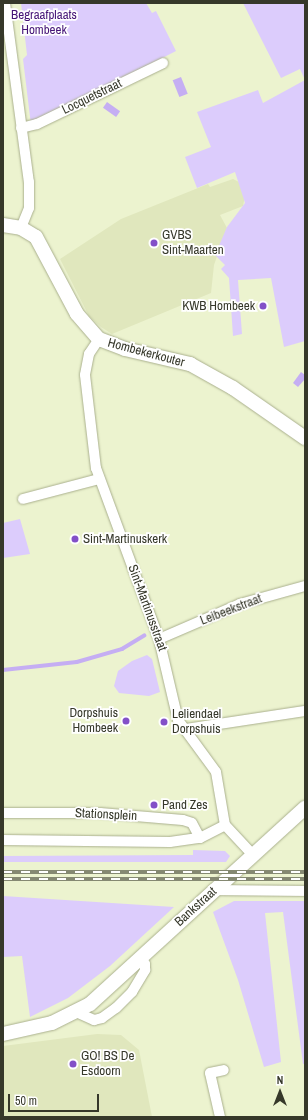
<!DOCTYPE html>
<html>
<head>
<meta charset="utf-8">
<style>
  body { margin:0 }
  #map { position:relative; width:308px; height:1120px; overflow:hidden; background:#ecf3cf; font-family:"Archivo Narrow",sans-serif }
  div>[style] { position:absolute }
  .built>* { inset:0; background:#e0e7bd }
  .green>* { inset:0; background:#dcccfc }
  .water>* { inset:0; background:#c5aef3; transform-origin:0 0 }
  .stream>* { height:3.5px; margin:-1.75px; padding:0 1.75px; transform-origin:1.75px; border-radius:1.75px; background:#c5aef3 }
  .roads { filter:drop-shadow(0 0 1px #aab08e) drop-shadow(0 0 1px #aab08e) }
  .street>* { height:10px; margin:-5px; padding:0 5px; transform-origin:5px; border-radius:5px; background:#fff }
  .secondary>* { height:14px; margin:-7px; padding:0 7px; transform-origin:7px; border-radius:7px; background:#fff }
  .rail>* { height:4.5px; margin-top:-2.25px; transform-origin:0; background:repeating-linear-gradient(90deg,#fff 0 9px,#858972 0 18px); box-sizing:border-box; border-block:1px solid #858972 }
  .dots>* { width:11px; height:11px; translate:-50% -50%; box-sizing:border-box; border:2px solid #fff; border-radius:50% }
  span { translate:-50% -50%; white-space:nowrap; text-align:center; line-height:1.15; -webkit-text-stroke:3.5px #fff; paint-order:stroke }
  .park-label { font-size:13px; color:#451477 }
  .street-label { font-size:13px; color:#36382a }
  .poi-label { font-size:13px; color:#36382a }
  .left { translate:0 -50%; text-align:left }
  .right { translate:-100% -50%; text-align:right }
  .frame { position:absolute; inset:0; border:4px solid #36382a; pointer-events:none }
  .north { position:absolute; left:260px; top:1072px; width:40px; height:40px; -webkit-text-stroke:3px #fff; paint-order:stroke; rotate:0deg; font-size:11px; font-weight:700; line-height:16px; text-align:center; color:#36382a }
  .north::after { content:''; display:block; margin:auto; width:14px; height:18px; background:#36382a; clip-path:polygon(50% 0,100% 100%,50% 72%,0 100%) }
  .scale { position:absolute; left:8px; top:1094px; width:91px; height:18px; box-sizing:border-box; border:2px solid #36382a; border-top:0; padding-left:5px; font-size:12px; line-height:14px; white-space:nowrap; color:#36382a; -webkit-text-stroke:3px #fff; paint-order:stroke }
</style>
</head>
<body>
<div id="map">
  <div class="built">
    <div style="clip-path:polygon(233px 179px,239px 182px,245px 196px,243px 206px,220px 215px,227px 228px,214px 265px,211px 293px,112px 334px,101px 327px,89px 316px,60px 259px,121px 219px,208px 184px,210px 187px)"></div>
    <div style="clip-path:polygon(97px 1034px,121px 1035px,139px 1050px,152px 1117px,3px 1117px,3px 1046px)"></div>
  </div>
  <div class="green">
    <div style="clip-path:polygon(21px 3px,146px 3px,152px 13px,156px 11px,176px 51px,31px 125px,23px 59px,27px 55px)"></div>
    <div style="clip-path:polygon(243px 3px,305px 3px,305px 80px,300px 69px,281px 78px)"></div>
    <div style="clip-path:polygon(305px 80px,305px 341px,284px 347px,271px 278px,238px 280px,242px 334px,233px 336px,229px 278px,221px 269px,225px 265px,215px 255px,227px 227px,245px 203px,235px 172px,197px 188px,185px 157px,211px 147px,197px 112px,258px 90px,263px 103px)"></div>
    <div style="clip-path:polygon(20px 519px,30px 554px,3px 558px,3px 523px)"></div>
    <div style="clip-path:polygon(147px 655px,152px 659px,160px 692px,149px 696px,119px 693px,114px 686px,118px 671px,132px 661px)"></div>
    <div style="clip-path:polygon(193px 850px,225px 851px,230px 856px,226px 862px,3px 862px,3px 856px,193px 855px)"></div>
    <div style="clip-path:polygon(3px 896px,174px 907px,110px 966px,68px 998px,30px 1017px,22px 956px,3px 957px)"></div>
    <div style="clip-path:polygon(234px 901px,305px 901px,305px 1064px,303px 1064px,283px 912px,265px 913px,281px 1062px,264px 1067px,238px 980px,213px 912px)"></div>
  </div>
  <div class="water">
    <div style="left:181px;top:77px;width:18px;height:9px;rotate:68deg"></div>
    <div style="left:107px;top:102px;width:16px;height:7px;rotate:35deg"></div>
    <div style="clip-path:polygon(301px 372px,305px 375px,305px 379px,298px 387px,293px 383px)"></div>
  </div>
  <div class="stream">
    <div style="left:3px;top:670px;width:74px;rotate:-6.2deg"></div>
    <div style="left:77px;top:662px;width:47px;rotate:-16.1deg"></div>
    <div style="left:122px;top:649px;width:26px;rotate:-31deg"></div>
  </div>
  <div class="roads">
    <div class="street">
      <div style="left:5px;top:3px;width:181px;rotate:82.4deg"></div>
      <div style="left:29px;top:182px;width:26px;rotate:90deg"></div>
      <div style="left:29px;top:208px;width:22px;rotate:112deg"></div>
      <div style="left:21px;top:128px;width:16px;rotate:-14deg"></div>
      <div style="left:37px;top:124px;width:140px;rotate:-25.8deg"></div>
      <div style="left:99px;top:339px;width:18px;rotate:124deg"></div>
      <div style="left:89px;top:354px;width:21px;rotate:101deg"></div>
      <div style="left:85px;top:375px;width:94px;rotate:83.3deg"></div>
      <div style="left:96px;top:468px;width:182px;rotate:69.8deg"></div>
      <div style="left:159px;top:639px;width:83px;rotate:76.8deg"></div>
      <div style="left:178px;top:720px;width:64px;rotate:53.8deg"></div>
      <div style="left:216px;top:772px;width:54px;rotate:80.4deg"></div>
      <div style="left:23px;top:499px;width:79px;rotate:-14.7deg"></div>
      <div style="left:159px;top:639px;width:88px;rotate:-23.4deg"></div>
      <div style="left:240px;top:604px;width:67px;rotate:-15.5deg"></div>
      <div style="left:186px;top:729px;width:120px;rotate:-8.6deg"></div>
      <div style="left:3px;top:813px;width:97px"></div>
      <div style="left:100px;top:813px;width:83px;rotate:4.8deg"></div>
      <div style="left:183px;top:820px;width:9px;rotate:18deg"></div>
      <div style="left:192px;top:823px;width:17px;rotate:62deg"></div>
      <div style="left:225px;top:825px;width:41px;rotate:47deg"></div>
      <div style="left:3px;top:840px;width:167px;rotate:0.7deg"></div>
      <div style="left:170px;top:842px;width:30px;rotate:-8deg"></div>
      <div style="left:200px;top:838px;width:28px;rotate:-27deg"></div>
      <div style="left:214px;top:890px;width:91px;rotate:0.6deg"></div>
      <div style="left:76px;top:1012px;width:20px;rotate:24deg"></div>
      <div style="left:94px;top:1020px;width:8px;rotate:-14deg"></div>
      <div style="left:102px;top:1018px;width:17px;rotate:-36deg"></div>
      <div style="left:116px;top:1008px;width:23px;rotate:-45deg"></div>
      <div style="left:132px;top:992px;width:26px;rotate:-59deg"></div>
      <div style="left:145px;top:970px;width:6px;rotate:-90deg"></div>
      <div style="left:145px;top:964px;width:8px;rotate:-135deg"></div>
      <div style="left:220px;top:1117px;width:45px;rotate:-102.8deg"></div>
      <div style="left:210px;top:1073px;width:14px;rotate:-12deg"></div>
    </div>
    <div class="secondary">
      <div style="left:3px;top:225px;width:18px;rotate:9deg"></div>
      <div style="left:21px;top:228px;width:17px;rotate:31deg"></div>
      <div style="left:36px;top:237px;width:87px;rotate:62deg"></div>
      <div style="left:77px;top:314px;width:33px;rotate:49deg"></div>
      <div style="left:99px;top:339px;width:28px;rotate:21deg"></div>
      <div style="left:125px;top:349px;width:67px;rotate:13deg"></div>
      <div style="left:190px;top:364px;width:49px;rotate:29.2deg"></div>
      <div style="left:233px;top:388px;width:88px;rotate:34.8deg"></div>
      <div style="left:3px;top:1034px;width:50px;rotate:-12.7deg"></div>
      <div style="left:52px;top:1023px;width:42px;rotate:-26.6deg"></div>
      <div style="left:90px;top:1004px;width:291px;rotate:-42.4deg"></div>
    </div>
  </div>
  <div class="rail">
    <div style="left:3px;top:872px;width:302px"></div>
    <div style="left:3px;top:879px;width:302px"></div>
  </div>
  <div class="dots">
    <div style="left:154px;top:243px;background:#8350c8"></div>
    <div style="left:263px;top:306px;background:#8350c8"></div>
    <div style="left:75px;top:539px;background:#8350c8"></div>
    <div style="left:126px;top:721px;background:#8350c8"></div>
    <div style="left:164px;top:722px;background:#8350c8"></div>
    <div style="left:154px;top:805px;background:#8350c8"></div>
    <div style="left:73px;top:1064px;background:#8350c8"></div>
  </div>
  <div class="park-label">
    <span style="left:44px;top:23px">Begraafplaats<br>Hombeek</span>
  </div>
  <div class="street-label">
    <span style="left:92px;top:97px;rotate:-26deg">Locquetstraat</span>
    <span style="left:146px;top:353px;rotate:15deg">Hombekerkouter</span>
    <span style="left:147px;top:608px;rotate:70deg">Sint-Martinusstraat</span>
    <span style="left:231px;top:610px;rotate:-21deg">Leibeekstraat</span>
    <span style="left:106px;top:815px;rotate:3deg">Stationsplein</span>
    <span style="left:196px;top:907px;rotate:-42deg">Bankstraat</span>
  </div>
  <div class="poi-label">
    <span class="left" style="left:162px;top:243px">GVBS<br>Sint-Maarten</span>
    <span class="right" style="left:255px;top:306px">KWB Hombeek</span>
    <span class="left" style="left:83px;top:539px">Sint-Martinuskerk</span>
    <span class="right" style="left:118px;top:721px">Dorpshuis<br>Hombeek</span>
    <span class="left" style="left:172px;top:722px">Leliendael<br>Dorpshuis</span>
    <span class="left" style="left:162px;top:805px">Pand Zes</span>
    <span class="left" style="left:81px;top:1064px">GO! BS De<br>Esdoorn</span>
  </div>
  <div class="frame"></div>
  <div class="north">N</div>
  <div class="scale">50 m</div>
</div>
</body>
</html>
